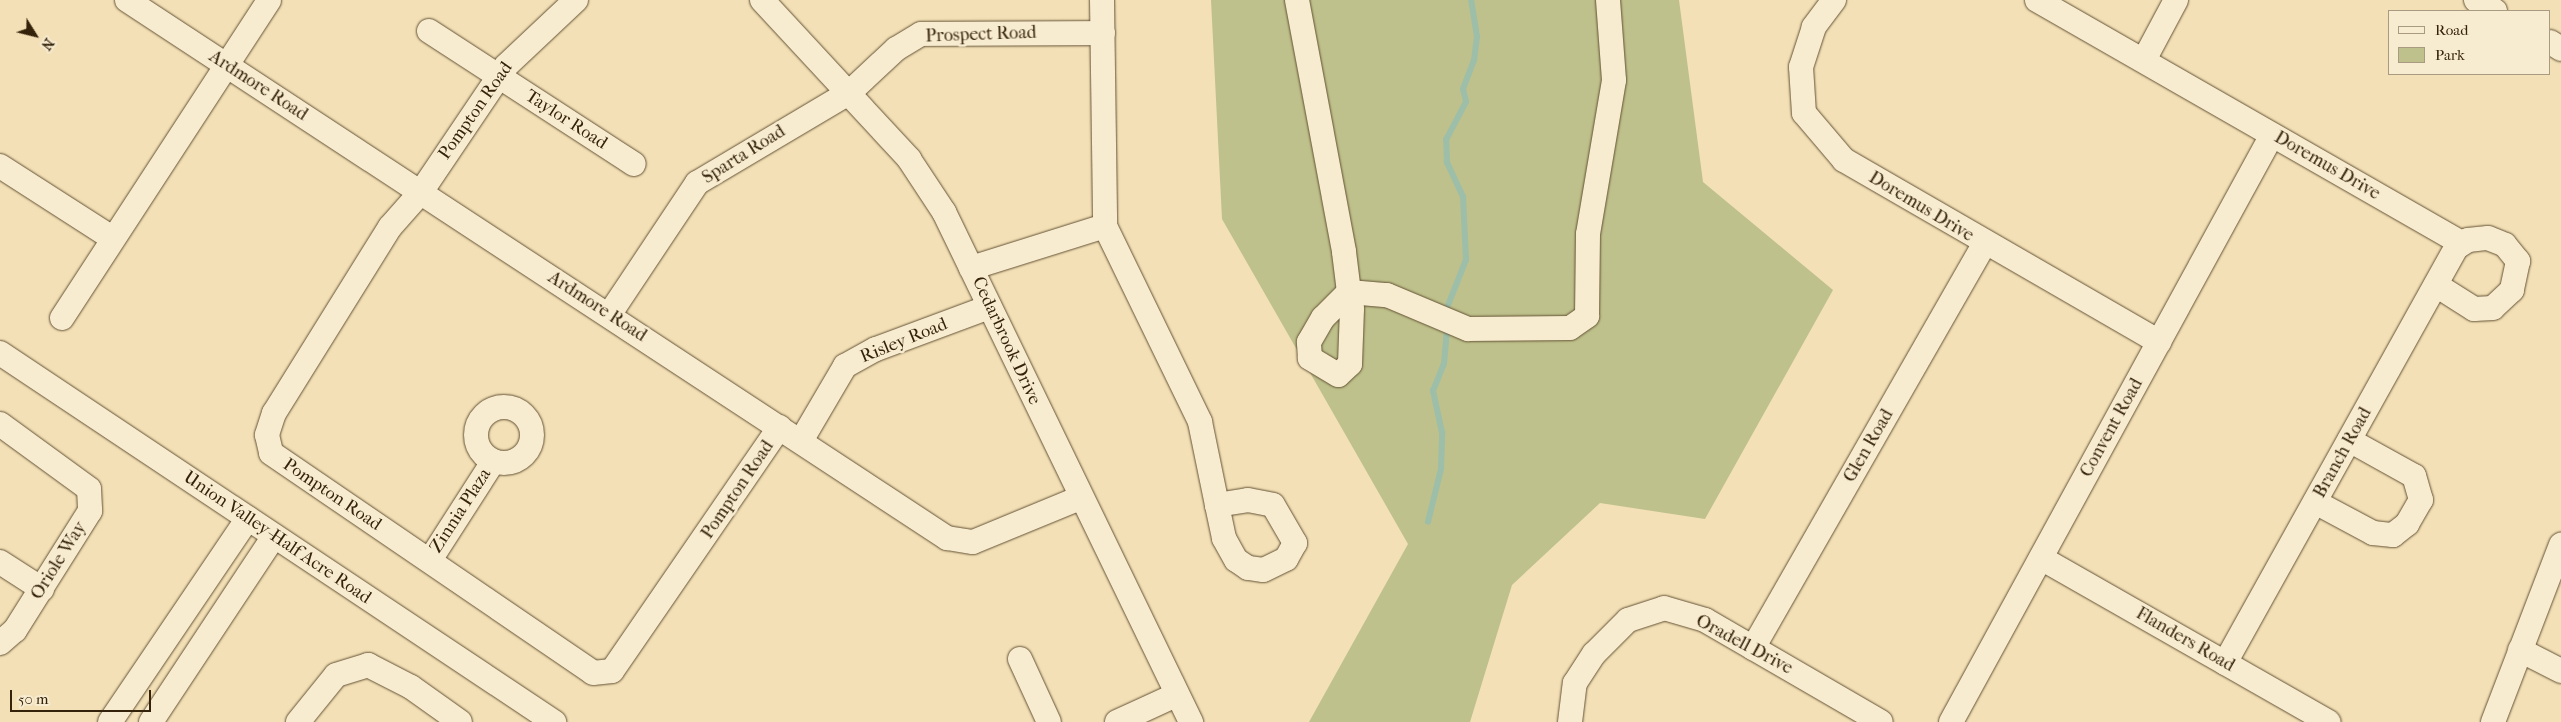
<!DOCTYPE html>
<html>
<head>
<meta charset="utf-8">
<style>
  body { margin:0 }
  #map { position:relative; width:2561px; height:722px; overflow:hidden; background:#f3e0b6; font-family:"IM FELL French Canon",serif }
  div>[style] { position:absolute }
  .green>* { inset:0; background:#bec18b }
  .stream>* { height:5.5px; margin:-2.75px; padding:0 2.75px; transform-origin:2.75px; border-radius:2.75px; background:#9dbea9 }
  .roads { filter:drop-shadow(0 0 1px #645235) drop-shadow(0 0 1px #645235) }
  .minor>* { height:24px; margin:-12px; padding:0 12px; transform-origin:12px; border-radius:12px; background:#f7ebd0 }
  .minor>.ring { margin:-12px; padding:0; box-sizing:content-box; background:none; border:24px solid #f7ebd0; border-radius:50% }
  span { translate:-50% -50%; white-space:nowrap; text-align:center; line-height:1.15; -webkit-text-stroke:5px #f7ebd0; paint-order:stroke }
  .street-label { font-size:18px; color:#34230a }
  .legend { position:absolute; left:2388px; top:10px; width:162px; height:65px; box-sizing:border-box; background:#f7ebd0; border:1px solid #a99b81; margin:0; padding:6px 9px; list-style:none; font-size:15px; color:#34230a }
  .legend li { display:flex; align-items:center; gap:10px; height:25px }
  .legend b { width:25px; border:1px solid #a99b81 }
  .north { position:absolute; left:10px; top:10px; width:50px; height:50px; -webkit-text-stroke:4px #f7ebd0; paint-order:stroke; rotate:126deg; font-size:14px; font-weight:700; line-height:20px; text-align:center; color:#34230a }
  .north::after { content:''; display:block; margin:auto; width:18px; height:22px; background:#34230a; clip-path:polygon(50% 0,100% 100%,50% 72%,0 100%) }
  .scale { position:absolute; left:10px; top:690px; width:141px; height:22px; box-sizing:border-box; border:2px solid #34230a; border-top:0; padding-left:6px; font-size:15px; line-height:18px; white-space:nowrap; color:#34230a; -webkit-text-stroke:4px #f7ebd0; paint-order:stroke }
</style>
</head>
<body>
<div id="map">
  <div class="green">
    <div style="clip-path:polygon(1211px 0,1679px 0,1703px 182px,1833px 290px,1705px 519px,1600px 503px,1512px 585px,1470px 722px,1309px 722px,1408px 544px,1222px 219px)"></div>
  </div>
  <div class="stream">
    <div style="left:1445px;top:313px;width:57px;rotate:-68.4deg"></div>
    <div style="left:1466px;top:260px;width:63px;rotate:-92.7deg"></div>
    <div style="left:1463px;top:197px;width:38px;rotate:-115deg"></div>
    <div style="left:1447px;top:163px;width:23px;rotate:-92deg"></div>
    <div style="left:1446px;top:140px;width:43px;rotate:-62.2deg"></div>
    <div style="left:1466px;top:102px;width:13px;rotate:-103deg"></div>
    <div style="left:1463px;top:89px;width:30px;rotate:-69deg"></div>
    <div style="left:1474px;top:61px;width:24px;rotate:-83deg"></div>
    <div style="left:1477px;top:37px;width:37px;rotate:-99deg"></div>
    <div style="left:1428px;top:522px;width:55px;rotate:-76.2deg"></div>
    <div style="left:1441px;top:469px;width:36px;rotate:-88deg"></div>
    <div style="left:1442px;top:433px;width:43px;rotate:-102.1deg"></div>
    <div style="left:1433px;top:391px;width:29px;rotate:-68deg"></div>
    <div style="left:1444px;top:364px;width:37px;rotate:-85deg"></div>
  </div>
  <div class="roads">
    <div class="minor">
      <div style="left:127px;top:0;width:981px;rotate:33.27deg"></div>
      <div style="left:947px;top:538px;width:26px;rotate:9deg"></div>
      <div style="left:973px;top:542px;width:116px;rotate:-22.4deg"></div>
      <div style="left:576px;top:0;width:96px;rotate:136.7deg"></div>
      <div style="left:506px;top:66px;width:152px;rotate:124deg"></div>
      <div style="left:421px;top:192px;width:47px;rotate:131.5deg"></div>
      <div style="left:390px;top:227px;width:219px;rotate:121.9deg"></div>
      <div style="left:274px;top:413px;width:23px;rotate:108deg"></div>
      <div style="left:267px;top:435px;width:18px;rotate:77deg"></div>
      <div style="left:271px;top:453px;width:390px;rotate:34.3deg"></div>
      <div style="left:593px;top:673px;width:19px;rotate:-6deg"></div>
      <div style="left:612px;top:671px;width:296px;rotate:-55.5deg"></div>
      <div style="left:762px;top:0;width:217px;rotate:47.2deg"></div>
      <div style="left:909px;top:159px;width:64px;rotate:56.6deg"></div>
      <div style="left:944px;top:212px;width:567px;rotate:64.16deg"></div>
      <div style="left:1102px;top:0;width:226px;rotate:89.2deg"></div>
      <div style="left:1105px;top:226px;width:218px;rotate:64.1deg"></div>
      <div style="left:1200px;top:422px;width:85px;rotate:78.4deg"></div>
      <div style="left:1297px;top:0;width:256px;rotate:79.4deg"></div>
      <div style="left:1344px;top:252px;width:40px;rotate:82.9deg"></div>
      <div style="left:1349px;top:292px;width:17px;rotate:80deg"></div>
      <div style="left:1352px;top:309px;width:55px;rotate:92.1deg"></div>
      <div style="left:1350px;top:364px;width:16px;rotate:137deg"></div>
      <div style="left:1338px;top:375px;width:33px;rotate:-149deg"></div>
      <div style="left:1310px;top:358px;width:16px;rotate:-94deg"></div>
      <div style="left:1309px;top:342px;width:28px;rotate:-60deg"></div>
      <div style="left:1323px;top:318px;width:37px;rotate:-45deg"></div>
      <div style="left:1349px;top:292px;width:38px;rotate:5deg"></div>
      <div style="left:1387px;top:295px;width:88px;rotate:22.8deg"></div>
      <div style="left:1468px;top:329px;width:102px;rotate:-0.6deg"></div>
      <div style="left:1570px;top:328px;width:21px;rotate:-35deg"></div>
      <div style="left:1587px;top:316px;width:82px;rotate:-89.3deg"></div>
      <div style="left:1588px;top:234px;width:156px;rotate:-80.4deg"></div>
      <div style="left:1614px;top:80px;width:80px;rotate:-94.3deg"></div>
      <div style="left:1834px;top:0;width:34px;rotate:127deg"></div>
      <div style="left:1814px;top:27px;width:42px;rotate:108deg"></div>
      <div style="left:1801px;top:67px;width:46px;rotate:86.3deg"></div>
      <div style="left:1804px;top:113px;width:62px;rotate:49.6deg"></div>
      <div style="left:1844px;top:160px;width:364px;rotate:30deg"></div>
      <div style="left:2037px;top:0;width:489px;rotate:29.8deg"></div>
      <div style="left:2476px;top:0;width:22px;rotate:30deg"></div>
      <div style="left:429px;top:31px;width:244px;rotate:33deg"></div>
      <div style="left:2550px;top:42px;width:13px;rotate:32deg"></div>
      <div style="left:2144px;top:60px;width:68px;rotate:-61.9deg"></div>
      <div style="left:0;top:166px;width:133px;rotate:32.7deg"></div>
      <div style="left:971px;top:268px;width:140px;rotate:-17.4deg"></div>
      <div style="left:609px;top:315px;width:159px;rotate:-56.3deg"></div>
      <div style="left:697px;top:183px;width:178px;rotate:-30.7deg"></div>
      <div style="left:850px;top:92px;width:63px;rotate:-43.1deg"></div>
      <div style="left:896px;top:49px;width:29px;rotate:-31deg"></div>
      <div style="left:921px;top:34px;width:182px;rotate:-0.3deg"></div>
      <div style="left:62px;top:318px;width:379px;rotate:-56.9deg"></div>
      <div style="left:0;top:353px;width:666px;rotate:33.67deg"></div>
      <div class="ring" style="left:476px;top:407px;width:32px;height:32px"></div>
      <div style="left:0;top:424px;width:110px;rotate:36.1deg"></div>
      <div style="left:89px;top:489px;width:22px;rotate:87deg"></div>
      <div style="left:90px;top:511px;width:141px;rotate:122.2deg"></div>
      <div style="left:15px;top:630px;width:20px;rotate:139deg"></div>
      <div style="left:801px;top:441px;width:87px;rotate:-59.6deg"></div>
      <div style="left:845px;top:366px;width:35px;rotate:-29deg"></div>
      <div style="left:876px;top:349px;width:121px;rotate:-20.4deg"></div>
      <div style="left:1248px;top:500px;width:25px;rotate:11deg"></div>
      <div style="left:1273px;top:505px;width:44px;rotate:59.9deg"></div>
      <div style="left:1295px;top:543px;width:18px;rotate:119deg"></div>
      <div style="left:1286px;top:559px;width:25px;rotate:154deg"></div>
      <div style="left:1263px;top:570px;width:15px;rotate:-172deg"></div>
      <div style="left:1248px;top:568px;width:14px;rotate:-146deg"></div>
      <div style="left:1236px;top:560px;width:25px;rotate:-119deg"></div>
      <div style="left:1224px;top:538px;width:34px;rotate:-102deg"></div>
      <div style="left:1217px;top:505px;width:31px;rotate:-9deg"></div>
      <div style="left:2315px;top:502px;width:66px;rotate:28.1deg"></div>
      <div style="left:2373px;top:533px;width:20px;rotate:6deg"></div>
      <div style="left:2393px;top:535px;width:18px;rotate:-38deg"></div>
      <div style="left:2407px;top:524px;width:28px;rotate:-60deg"></div>
      <div style="left:2421px;top:500px;width:25px;rotate:-106deg"></div>
      <div style="left:2414px;top:476px;width:74px;rotate:-151deg"></div>
      <div style="left:2041px;top:558px;width:331px;rotate:29.7deg"></div>
      <div style="left:430px;top:560px;width:117px;rotate:-57.3deg"></div>
      <div style="left:0;top:562px;width:50px;rotate:32.7deg"></div>
      <div style="left:1753px;top:648px;width:465px;rotate:-60.2deg"></div>
      <div style="left:2520px;top:650px;width:46px;rotate:27.1deg"></div>
      <div style="left:1020px;top:659px;width:69px;rotate:65.3deg"></div>
      <div style="left:2225px;top:663px;width:476px;rotate:-60.9deg"></div>
      <div style="left:2457px;top:247px;width:13px;rotate:-32deg"></div>
      <div style="left:2468px;top:240px;width:20px;rotate:-6deg"></div>
      <div style="left:2488px;top:238px;width:18px;rotate:22deg"></div>
      <div style="left:2505px;top:245px;width:21px;rotate:51deg"></div>
      <div style="left:2518px;top:261px;width:30px;rotate:102deg"></div>
      <div style="left:2512px;top:290px;width:26px;rotate:137deg"></div>
      <div style="left:2493px;top:308px;width:19px;rotate:177deg"></div>
      <div style="left:2474px;top:309px;width:45px;rotate:-147.7deg"></div>
      <div style="left:110px;top:722px;width:246px;rotate:-55.9deg"></div>
      <div style="left:151px;top:722px;width:223px;rotate:-56.5deg"></div>
      <div style="left:298px;top:722px;width:60px;rotate:-51deg"></div>
      <div style="left:336px;top:675px;width:34px;rotate:-17deg"></div>
      <div style="left:368px;top:665px;width:48px;rotate:27.1deg"></div>
      <div style="left:411px;top:687px;width:60px;rotate:35.5deg"></div>
      <div style="left:1117px;top:722px;width:65px;rotate:-24.6deg"></div>
      <div style="left:1570px;top:722px;width:39px;rotate:-83deg"></div>
      <div style="left:1575px;top:683px;width:35px;rotate:-57deg"></div>
      <div style="left:1594px;top:654px;width:48px;rotate:-45deg"></div>
      <div style="left:1628px;top:620px;width:38px;rotate:-18deg"></div>
      <div style="left:1664px;top:608px;width:43px;rotate:16.3deg"></div>
      <div style="left:1705px;top:620px;width:203px;rotate:30.1deg"></div>
      <div style="left:1951px;top:722px;width:669px;rotate:-61.33deg"></div>
      <div style="left:2493px;top:722px;width:190px;rotate:-69deg"></div>
    </div>
  </div>
  <div class="street-label">
    <span style="left:981px;top:35px;rotate:-2deg">Prospect Road</span>
    <span style="left:258px;top:86px;rotate:33deg">Ardmore Road</span>
    <span style="left:476px;top:111px;rotate:-55deg">Pompton Road</span>
    <span style="left:566px;top:120px;rotate:33deg">Taylor Road</span>
    <span style="left:744px;top:155px;rotate:-32deg">Sparta Road</span>
    <span style="left:2327px;top:166px;rotate:30deg">Doremus Drive</span>
    <span style="left:1921px;top:207px;rotate:31deg">Doremus Drive</span>
    <span style="left:597px;top:307px;rotate:33deg">Ardmore Road</span>
    <span style="left:904px;top:341px;rotate:-22deg">Risley Road</span>
    <span style="left:1006px;top:341px;rotate:65deg">Cedarbrook Drive</span>
    <span style="left:2112px;top:428px;rotate:-61deg">Convent Road</span>
    <span style="left:1869px;top:446px;rotate:-60deg">Glen Road</span>
    <span style="left:2343px;top:453px;rotate:-61deg">Branch Road</span>
    <span style="left:738px;top:490px;rotate:-56deg">Pompton Road</span>
    <span style="left:332px;top:495px;rotate:34deg">Pompton Road</span>
    <span style="left:461px;top:511px;rotate:-57deg">Zinnia Plaza</span>
    <span style="left:277px;top:538px;rotate:34deg">Union Valley-Half Acre Road</span>
    <span style="left:59px;top:561px;rotate:-58deg">Oriole Way</span>
    <span style="left:2185px;top:640px;rotate:30deg">Flanders Road</span>
    <span style="left:1744px;top:645px;rotate:28deg">Oradell Drive</span>
  </div>
  <ul class="legend">
  <li><b style="height:6px;background:#f7ebd0"></b>Road</li>
  <li><b style="height:14px;background:#bec18b"></b>Park</li>
  </ul>
  <div class="north">N</div>
  <div class="scale">50 m</div>
</div>
</body>
</html>
